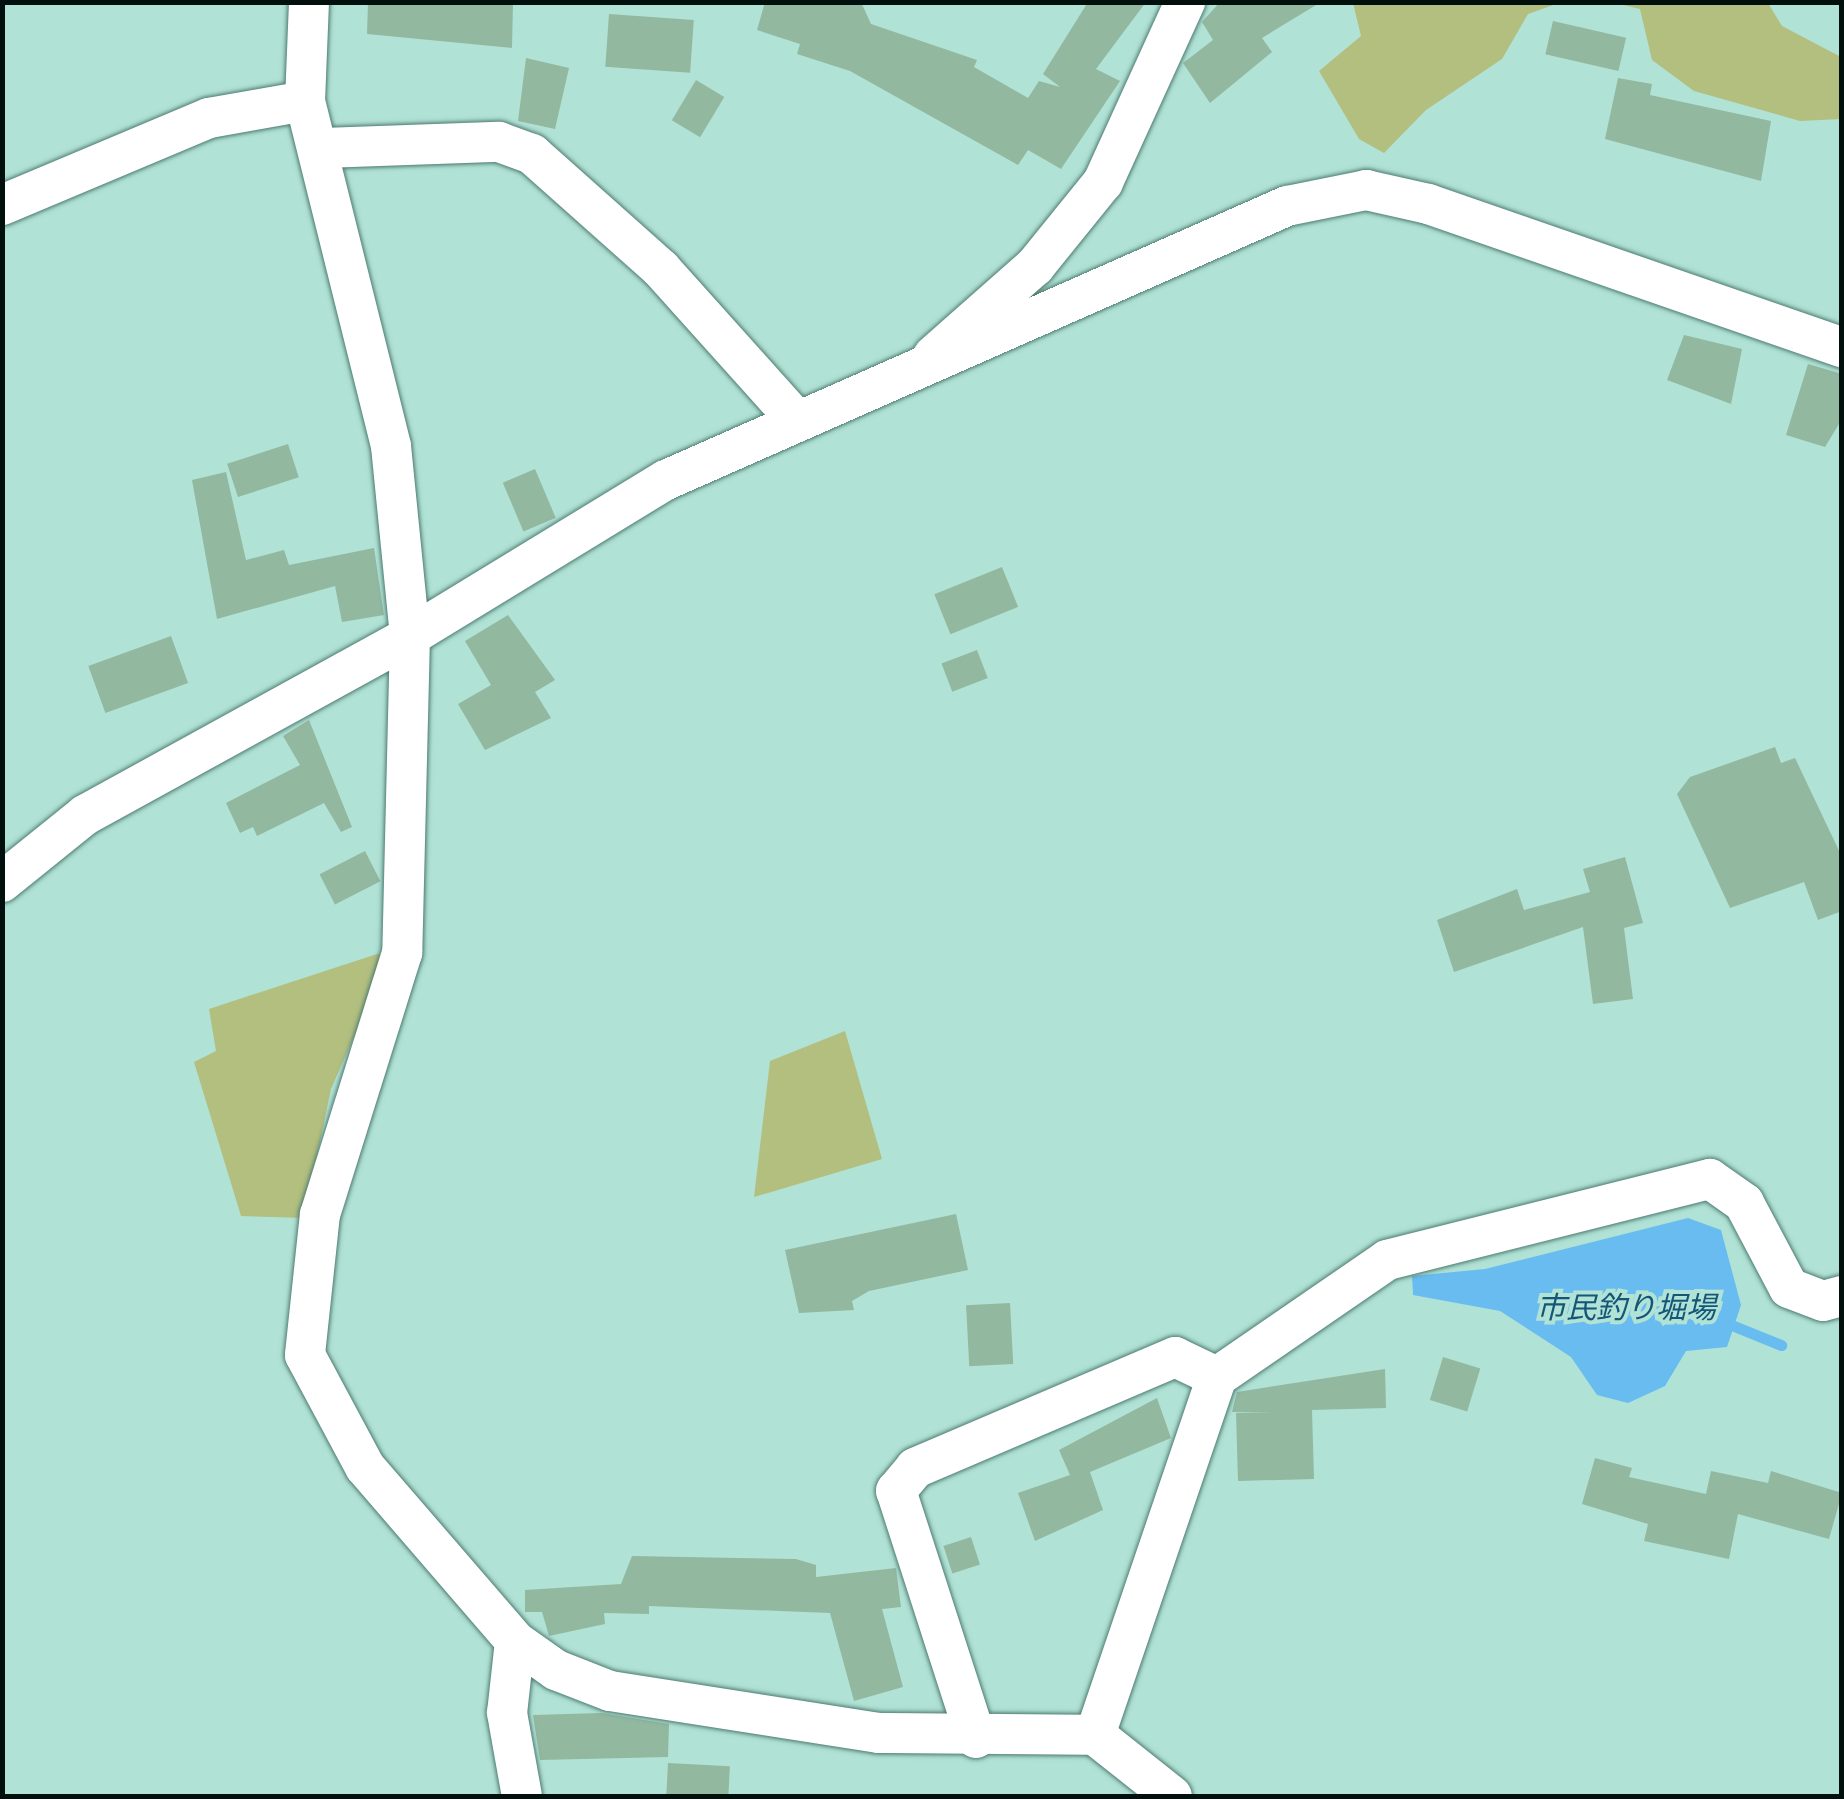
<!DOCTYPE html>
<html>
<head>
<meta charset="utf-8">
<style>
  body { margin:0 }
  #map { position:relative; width:1844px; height:1799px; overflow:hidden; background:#b1e2d6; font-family:"Roboto Condensed","Noto Sans JP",sans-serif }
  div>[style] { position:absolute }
  .green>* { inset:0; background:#b2bf7f }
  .water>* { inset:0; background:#68bcf0 }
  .stream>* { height:11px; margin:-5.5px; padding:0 5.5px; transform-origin:5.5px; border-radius:5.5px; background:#68bcf0 }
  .building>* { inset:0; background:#92b8a0; transform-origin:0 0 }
  .roads { filter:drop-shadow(0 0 2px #4d7b70) drop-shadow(0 0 2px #4d7b70) }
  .street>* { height:40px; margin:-20px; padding:0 20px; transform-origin:20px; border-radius:20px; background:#fff }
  span { translate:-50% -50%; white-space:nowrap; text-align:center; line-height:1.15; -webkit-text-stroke:8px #b1e2d6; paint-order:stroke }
  .water-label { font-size:30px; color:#155578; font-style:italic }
  .frame { position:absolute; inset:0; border:5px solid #01100c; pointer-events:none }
</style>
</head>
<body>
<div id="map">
  <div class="green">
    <div style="clip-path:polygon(1353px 3px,1353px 2px,1559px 3px,1528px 14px,1502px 59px,1426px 110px,1384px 153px,1359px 139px,1319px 71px,1361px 36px)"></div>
    <div style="clip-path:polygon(1615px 3px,1768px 3px,1782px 26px,1841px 57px,1841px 119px,1800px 121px,1694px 91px,1652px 60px,1640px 9px)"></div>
    <div style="clip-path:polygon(377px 954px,389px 957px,331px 1089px,304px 1218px,241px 1216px,194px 1062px,216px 1051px,209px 1009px)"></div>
    <div style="clip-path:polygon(845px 1031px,882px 1159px,754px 1197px,770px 1061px)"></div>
  </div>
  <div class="water">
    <div style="clip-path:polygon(1688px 1218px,1721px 1230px,1741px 1305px,1727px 1347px,1686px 1351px,1665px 1386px,1628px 1403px,1597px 1395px,1571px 1357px,1500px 1311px,1413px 1295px,1412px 1276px,1485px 1269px)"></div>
  </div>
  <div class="stream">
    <div style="left:1734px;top:1326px;width:51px;rotate:22deg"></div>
  </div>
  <div class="building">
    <div style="clip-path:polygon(368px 2px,513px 2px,512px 48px,367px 34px)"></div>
    <div style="clip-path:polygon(765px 2px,861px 2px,871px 24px,977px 60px,974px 67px,1028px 98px,1039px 81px,1060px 87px,1043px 74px,1088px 2px,1146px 2px,1096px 69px,1120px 81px,1061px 169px,1028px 150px,1018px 165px,850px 71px,797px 54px,800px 44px,757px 30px)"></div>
    <div style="clip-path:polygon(1220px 2px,1321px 2px,1262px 38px,1272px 52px,1210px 103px,1183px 63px,1213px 40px,1202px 22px)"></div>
    <div style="left:609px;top:14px;width:85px;height:53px;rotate:4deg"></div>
    <div style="left:1553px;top:21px;width:75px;height:34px;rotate:13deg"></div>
    <div style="clip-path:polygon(526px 58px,569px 68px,555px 129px,518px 121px)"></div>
    <div style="clip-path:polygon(1618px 78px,1652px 84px,1650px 95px,1771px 121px,1761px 181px,1605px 139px)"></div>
    <div style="left:696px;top:80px;width:33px;height:47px;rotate:31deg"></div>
    <div style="clip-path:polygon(1684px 335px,1742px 349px,1731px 404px,1667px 380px)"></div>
    <div style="clip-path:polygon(1808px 364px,1842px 374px,1842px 419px,1825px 447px,1786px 435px)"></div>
    <div style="left:288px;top:444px;width:35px;height:64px;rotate:72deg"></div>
    <div style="left:535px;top:469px;width:53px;height:35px;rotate:67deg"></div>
    <div style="clip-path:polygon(226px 472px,246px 560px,284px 550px,289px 565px,374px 548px,384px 615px,342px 622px,335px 586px,217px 619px,192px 480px)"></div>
    <div style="left:1002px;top:567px;width:43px;height:73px;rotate:68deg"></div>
    <div style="clip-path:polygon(508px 615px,555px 680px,535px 692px,551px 718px,485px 750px,458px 704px,491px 685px,465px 641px)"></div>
    <div style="left:171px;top:636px;width:50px;height:88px;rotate:70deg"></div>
    <div style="left:977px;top:650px;width:30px;height:38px;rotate:69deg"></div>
    <div style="clip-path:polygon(309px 720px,352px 827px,341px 832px,324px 803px,257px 836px,253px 827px,240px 833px,226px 803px,300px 765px,283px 736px)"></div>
    <div style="clip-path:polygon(1775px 747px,1781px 763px,1795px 758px,1842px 857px,1842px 911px,1818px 920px,1804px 882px,1730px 908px,1677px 794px,1690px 777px)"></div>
    <div style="left:365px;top:851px;width:34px;height:51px;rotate:63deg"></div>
    <div style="clip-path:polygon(1625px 857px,1643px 923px,1624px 928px,1633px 999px,1593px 1004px,1583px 927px,1454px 972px,1437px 920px,1517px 889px,1524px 910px,1590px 892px,1583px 869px)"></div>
    <div style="clip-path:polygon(956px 1214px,968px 1270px,869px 1291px,852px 1301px,854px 1310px,799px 1313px,785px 1250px)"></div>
    <div style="left:1010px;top:1303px;width:61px;height:44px;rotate:87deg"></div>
    <div style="left:1443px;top:1357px;width:39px;height:45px;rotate:17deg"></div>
    <div style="clip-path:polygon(1385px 1369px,1386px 1408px,1312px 1410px,1314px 1479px,1238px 1481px,1236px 1413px,1274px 1413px,1232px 1412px,1237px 1392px)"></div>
    <div style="clip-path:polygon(1157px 1398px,1171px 1438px,1090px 1472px,1103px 1510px,1035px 1541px,1018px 1493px,1070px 1475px,1059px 1450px)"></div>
    <div style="clip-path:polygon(1595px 1458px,1632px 1468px,1629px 1477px,1706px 1494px,1711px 1471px,1768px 1483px,1771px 1471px,1842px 1493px,1829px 1539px,1738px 1514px,1729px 1559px,1644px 1541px,1648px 1524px,1582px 1504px)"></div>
    <div style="left:971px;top:1537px;width:29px;height:29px;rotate:72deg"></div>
    <div style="clip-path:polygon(632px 1556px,796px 1559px,816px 1565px,816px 1577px,896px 1568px,901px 1607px,882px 1609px,903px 1687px,854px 1701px,830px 1613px,649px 1606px,649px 1614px,604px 1613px,605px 1624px,549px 1636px,542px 1612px,525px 1612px,525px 1590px,621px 1584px)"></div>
    <div style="clip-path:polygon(601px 1713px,669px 1724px,668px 1757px,540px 1760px,533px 1715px)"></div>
    <div style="left:668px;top:1763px;width:62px;height:33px;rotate:3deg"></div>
  </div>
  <div class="roads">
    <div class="street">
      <div style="left:309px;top:2px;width:99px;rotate:92.3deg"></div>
      <div style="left:305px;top:101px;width:356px;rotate:76deg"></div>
      <div style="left:391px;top:446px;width:191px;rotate:84.3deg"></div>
      <div style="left:410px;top:636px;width:317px;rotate:91.4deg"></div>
      <div style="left:402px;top:953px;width:274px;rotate:107.4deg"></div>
      <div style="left:320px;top:1214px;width:142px;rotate:96.1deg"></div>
      <div style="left:305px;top:1355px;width:127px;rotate:61.8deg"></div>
      <div style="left:365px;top:1467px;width:230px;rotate:49.2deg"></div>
      <div style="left:515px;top:1641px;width:50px;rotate:35.3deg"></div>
      <div style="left:556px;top:1670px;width:58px;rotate:21.3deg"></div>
      <div style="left:610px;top:1691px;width:272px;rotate:8.9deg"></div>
      <div style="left:879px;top:1733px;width:216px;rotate:0.5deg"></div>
      <div style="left:1095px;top:1735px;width:98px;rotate:38.4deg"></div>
      <div style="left:323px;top:148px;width:176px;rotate:-2deg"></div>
      <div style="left:499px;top:142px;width:35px;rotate:20deg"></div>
      <div style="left:532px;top:154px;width:173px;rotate:41.7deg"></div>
      <div style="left:661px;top:269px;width:199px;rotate:48.1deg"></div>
      <div style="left:2px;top:205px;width:225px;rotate:-22.8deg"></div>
      <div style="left:209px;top:118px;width:97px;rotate:-10deg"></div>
      <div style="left:933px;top:356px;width:136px;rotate:-41.4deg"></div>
      <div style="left:1035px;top:266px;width:108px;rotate:-51deg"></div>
      <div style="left:1103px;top:182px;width:198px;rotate:-65.5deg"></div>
      <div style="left:2px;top:882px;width:107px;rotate:-38.9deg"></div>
      <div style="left:85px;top:815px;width:371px;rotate:-28.8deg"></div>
      <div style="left:410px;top:636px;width:300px;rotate:-31.4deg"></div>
      <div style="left:666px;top:480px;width:679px;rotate:-23.81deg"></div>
      <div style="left:1287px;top:206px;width:81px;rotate:-11.4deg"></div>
      <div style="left:1366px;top:190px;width:64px;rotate:12.7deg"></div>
      <div style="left:1428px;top:204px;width:438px;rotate:19.1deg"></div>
      <div style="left:515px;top:1641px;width:72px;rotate:96.3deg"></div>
      <div style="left:507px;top:1713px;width:84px;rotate:79.8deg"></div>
      <div style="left:1095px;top:1735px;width:378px;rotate:-71.2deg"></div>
      <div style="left:1217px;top:1377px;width:206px;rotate:-34.5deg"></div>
      <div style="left:1387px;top:1260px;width:333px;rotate:-14.1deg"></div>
      <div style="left:1710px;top:1179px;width:42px;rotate:35.2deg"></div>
      <div style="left:1744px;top:1203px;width:96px;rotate:62.1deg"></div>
      <div style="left:1789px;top:1288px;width:36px;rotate:21deg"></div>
      <div style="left:1823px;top:1301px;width:20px;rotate:-15deg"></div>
      <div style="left:976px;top:1738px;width:260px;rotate:-107.9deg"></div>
      <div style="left:896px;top:1491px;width:30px;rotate:-50deg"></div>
      <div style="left:915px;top:1468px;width:283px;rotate:-23.1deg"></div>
      <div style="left:1175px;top:1357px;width:47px;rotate:25.5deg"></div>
    </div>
  </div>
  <div class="water-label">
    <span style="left:1626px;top:1308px">市民釣り堀場</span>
  </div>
  <div class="frame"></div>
</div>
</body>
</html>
